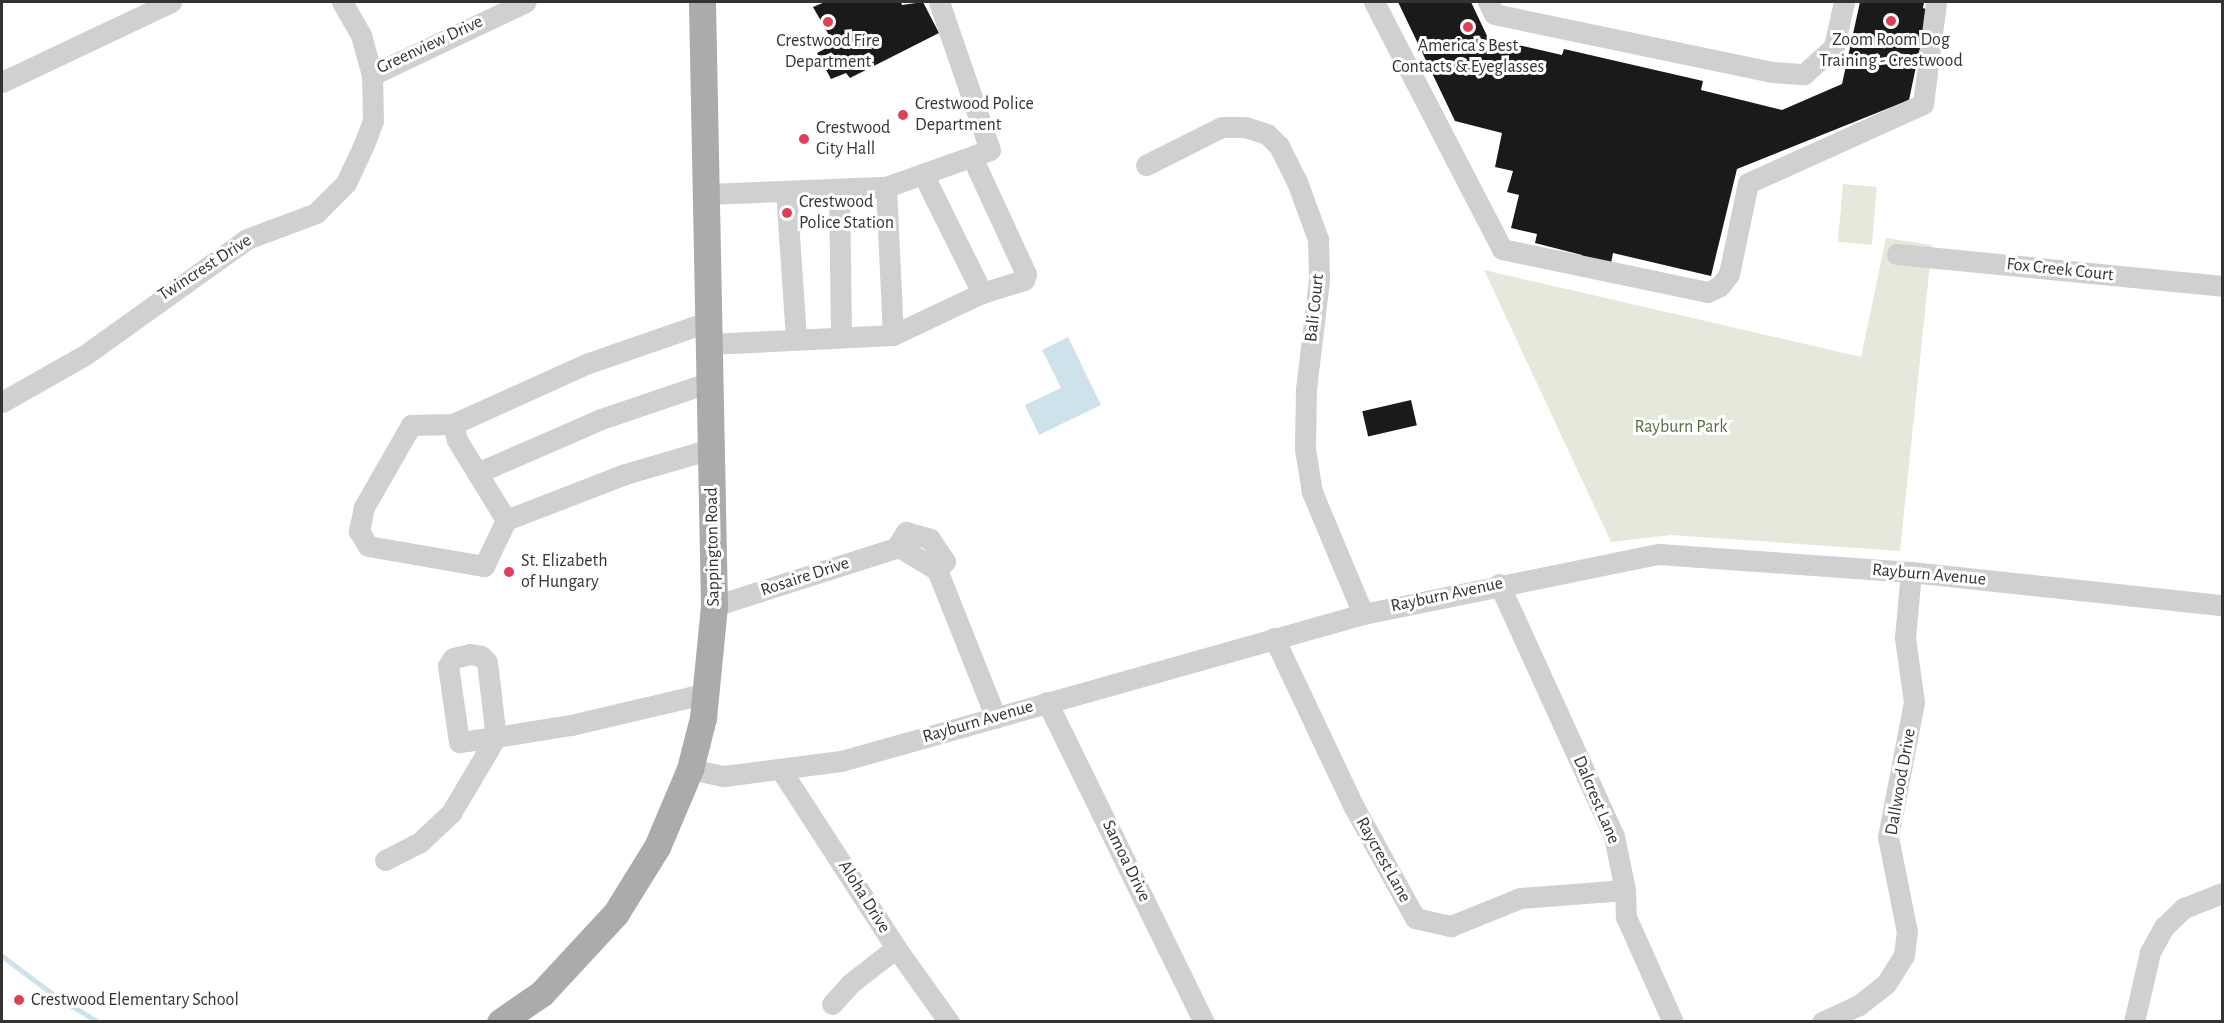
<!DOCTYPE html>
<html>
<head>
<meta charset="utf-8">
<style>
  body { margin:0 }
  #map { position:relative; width:2224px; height:1023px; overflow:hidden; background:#fff; font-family:"Alegreya Sans",sans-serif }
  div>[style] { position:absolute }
  .green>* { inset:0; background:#e4e9dc; transform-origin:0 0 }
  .water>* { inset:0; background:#cde2eb }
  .stream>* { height:5px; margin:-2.5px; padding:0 2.5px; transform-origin:2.5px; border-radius:2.5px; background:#cde2eb }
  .building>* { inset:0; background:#1a1a1a; transform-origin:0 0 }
  .minor>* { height:21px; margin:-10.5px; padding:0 10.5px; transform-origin:10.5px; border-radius:10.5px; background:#d0d0d0 }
  .major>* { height:27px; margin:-13.5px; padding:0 13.5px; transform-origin:13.5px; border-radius:13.5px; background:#ababab }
  .dots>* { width:16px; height:16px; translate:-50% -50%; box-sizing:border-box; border:3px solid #fff; border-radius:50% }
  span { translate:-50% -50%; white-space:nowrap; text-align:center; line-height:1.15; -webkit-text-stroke:6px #fff; paint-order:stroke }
  .poi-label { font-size:18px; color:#333 }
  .left { translate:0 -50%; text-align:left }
  .street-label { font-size:18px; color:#333 }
  .park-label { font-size:18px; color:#596e41 }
  .frame { position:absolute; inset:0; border:3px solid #333; pointer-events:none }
</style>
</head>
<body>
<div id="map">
  <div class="green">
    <div style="left:1843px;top:184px;width:34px;height:58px;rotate:5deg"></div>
    <div style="clip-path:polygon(1886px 238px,1932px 245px,1900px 551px,1671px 535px,1611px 542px,1484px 270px,1861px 357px)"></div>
  </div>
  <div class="water">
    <div style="clip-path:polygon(1068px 337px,1101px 405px,1039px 435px,1025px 405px,1061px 388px,1042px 350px)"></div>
  </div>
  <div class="stream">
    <div style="left:2px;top:956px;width:65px;rotate:36.9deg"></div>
    <div style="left:54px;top:995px;width:52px;rotate:31.5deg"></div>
  </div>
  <div class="building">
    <div style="clip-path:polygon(825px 2px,901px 2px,902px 5px,923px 2px,939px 33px,850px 78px,846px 73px,831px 79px,817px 53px,834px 44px,813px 7px)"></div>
    <div style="clip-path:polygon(1398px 2px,1471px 2px,1488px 38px,1562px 55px,1564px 49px,1703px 81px,1701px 90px,1782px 110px,1842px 84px,1860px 2px,1924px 2px,1923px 8px,1928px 10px,1909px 100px,1737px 169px,1711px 276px,1613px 253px,1610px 269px,1581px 263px,1582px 255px,1535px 243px,1537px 234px,1511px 228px,1519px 195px,1507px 192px,1513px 171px,1495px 167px,1502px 133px,1455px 121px)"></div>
    <div style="left:1411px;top:400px;width:26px;height:50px;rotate:77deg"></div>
  </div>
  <div class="minor">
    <div style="left:342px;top:2px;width:38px;rotate:60deg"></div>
    <div style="left:361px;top:35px;width:41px;rotate:74.6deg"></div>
    <div style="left:372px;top:75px;width:170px;rotate:-25.4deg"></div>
    <div style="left:1374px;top:2px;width:278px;rotate:62.6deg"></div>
    <div style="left:1502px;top:249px;width:210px;rotate:11.8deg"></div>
    <div style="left:1708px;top:292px;width:13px;rotate:-27deg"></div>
    <div style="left:1720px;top:286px;width:15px;rotate:-53deg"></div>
    <div style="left:1729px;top:274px;width:93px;rotate:-78.2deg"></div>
    <div style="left:1748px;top:183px;width:192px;rotate:-24.3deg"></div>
    <div style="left:1923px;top:104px;width:103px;rotate:-82.7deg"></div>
    <div style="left:1488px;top:2px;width:13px;rotate:63deg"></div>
    <div style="left:1494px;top:14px;width:284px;rotate:11.8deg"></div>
    <div style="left:1772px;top:72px;width:32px;rotate:4deg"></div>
    <div style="left:1804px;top:74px;width:40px;rotate:-42deg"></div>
    <div style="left:1834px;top:47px;width:46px;rotate:-77.5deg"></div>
    <div style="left:2px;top:82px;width:187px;rotate:-25.3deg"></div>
    <div style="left:1146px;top:165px;width:85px;rotate:-26.6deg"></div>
    <div style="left:1222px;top:127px;width:23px"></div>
    <div style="left:1245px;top:127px;width:23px;rotate:18deg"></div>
    <div style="left:1267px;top:134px;width:17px;rotate:45deg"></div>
    <div style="left:1279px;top:146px;width:40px;rotate:63.4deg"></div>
    <div style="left:1297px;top:182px;width:61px;rotate:69.8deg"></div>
    <div style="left:1318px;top:239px;width:41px;rotate:88.6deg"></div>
    <div style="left:1319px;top:280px;width:110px;rotate:96.8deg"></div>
    <div style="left:1306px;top:389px;width:60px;rotate:91deg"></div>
    <div style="left:1305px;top:449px;width:44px;rotate:80.8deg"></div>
    <div style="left:1312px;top:492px;width:132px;rotate:67.3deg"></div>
    <div style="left:923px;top:174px;width:133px;rotate:63.6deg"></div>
    <div style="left:886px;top:187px;width:148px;rotate:87.3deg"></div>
    <div style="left:839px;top:189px;width:148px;rotate:89.2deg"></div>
    <div style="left:786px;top:191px;width:148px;rotate:86.1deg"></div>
    <div style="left:708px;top:194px;width:178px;rotate:-2.3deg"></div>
    <div style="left:886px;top:187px;width:110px;rotate:-19.6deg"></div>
    <div style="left:990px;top:150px;width:157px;rotate:-109deg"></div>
    <div style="left:1897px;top:254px;width:327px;rotate:5.6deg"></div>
    <div style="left:710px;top:321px;width:131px;rotate:160.9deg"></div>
    <div style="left:586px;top:364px;width:146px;rotate:155.7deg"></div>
    <div style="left:453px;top:424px;width:42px;rotate:178.6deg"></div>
    <div style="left:411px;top:425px;width:95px;rotate:119.8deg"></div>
    <div style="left:364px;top:507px;width:25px;rotate:102deg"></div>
    <div style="left:359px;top:531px;width:17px;rotate:59deg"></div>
    <div style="left:368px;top:546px;width:118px;rotate:9.8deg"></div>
    <div style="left:484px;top:566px;width:51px;rotate:-64.4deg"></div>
    <div style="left:506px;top:520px;width:128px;rotate:-21.1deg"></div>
    <div style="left:625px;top:474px;width:90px;rotate:-16.2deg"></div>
    <div style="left:710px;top:344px;width:183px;rotate:-2.8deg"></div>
    <div style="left:893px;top:335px;width:98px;rotate:-25.3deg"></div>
    <div style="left:982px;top:293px;width:44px;rotate:-17.2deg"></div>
    <div style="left:1024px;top:280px;width:6px;rotate:-72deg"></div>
    <div style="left:1026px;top:274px;width:129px;rotate:-114.8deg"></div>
    <div style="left:2px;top:402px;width:95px;rotate:-29.5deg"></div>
    <div style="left:85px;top:355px;width:199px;rotate:-35.6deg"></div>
    <div style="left:247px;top:239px;width:74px;rotate:-20.6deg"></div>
    <div style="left:316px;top:213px;width:42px;rotate:-45deg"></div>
    <div style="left:346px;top:183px;width:40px;rotate:-65deg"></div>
    <div style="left:363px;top:147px;width:28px;rotate:-69deg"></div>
    <div style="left:373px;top:121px;width:46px;rotate:-91.2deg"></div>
    <div style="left:453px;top:424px;width:16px;rotate:76deg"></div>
    <div style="left:457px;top:440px;width:94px;rotate:58.5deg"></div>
    <div style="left:477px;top:473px;width:135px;rotate:-23.5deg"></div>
    <div style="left:601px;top:419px;width:115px;rotate:-18.7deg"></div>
    <div style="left:896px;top:548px;width:19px;rotate:-58deg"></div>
    <div style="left:906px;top:532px;width:25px;rotate:16deg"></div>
    <div style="left:930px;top:539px;width:27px;rotate:56deg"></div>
    <div style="left:945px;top:561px;width:12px;rotate:132deg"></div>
    <div style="left:1499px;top:584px;width:277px;rotate:65.5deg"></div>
    <div style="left:1614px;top:836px;width:55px;rotate:78.5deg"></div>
    <div style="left:1625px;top:890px;width:27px;rotate:88deg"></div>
    <div style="left:1626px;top:917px;width:115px;rotate:65.9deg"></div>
    <div style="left:714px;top:606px;width:194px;rotate:-17.7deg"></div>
    <div style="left:899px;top:547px;width:44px;rotate:31.2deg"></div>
    <div style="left:937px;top:570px;width:159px;rotate:68.3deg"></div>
    <div style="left:1274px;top:638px;width:187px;rotate:64.7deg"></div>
    <div style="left:1354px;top:807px;width:127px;rotate:61.2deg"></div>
    <div style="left:1415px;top:918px;width:37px;rotate:13deg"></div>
    <div style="left:1451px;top:926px;width:74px;rotate:-22.1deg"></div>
    <div style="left:1520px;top:898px;width:105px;rotate:-4.4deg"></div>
    <div style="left:470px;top:654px;width:11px;rotate:10deg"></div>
    <div style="left:481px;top:656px;width:8px;rotate:45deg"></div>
    <div style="left:487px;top:662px;width:76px;rotate:83.2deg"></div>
    <div style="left:496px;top:737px;width:37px;rotate:172deg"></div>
    <div style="left:459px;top:742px;width:77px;rotate:-98.2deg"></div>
    <div style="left:448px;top:666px;width:9px;rotate:-58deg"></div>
    <div style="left:453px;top:658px;width:17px;rotate:-13deg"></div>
    <div style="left:1047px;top:702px;width:356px;rotate:63.9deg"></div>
    <div style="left:690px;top:769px;width:35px;rotate:12deg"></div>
    <div style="left:724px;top:776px;width:118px;rotate:-7.3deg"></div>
    <div style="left:841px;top:761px;width:542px;rotate:-15.73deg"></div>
    <div style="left:1363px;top:614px;width:302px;rotate:-11.5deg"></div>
    <div style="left:1659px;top:554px;width:253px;rotate:4.1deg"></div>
    <div style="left:1911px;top:572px;width:313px;rotate:6.1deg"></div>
    <div style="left:781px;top:770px;width:212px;rotate:57.1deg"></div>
    <div style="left:896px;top:948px;width:91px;rotate:54.4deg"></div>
    <div style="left:385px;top:860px;width:38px;rotate:-27deg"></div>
    <div style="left:419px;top:843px;width:44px;rotate:-43.2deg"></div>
    <div style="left:451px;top:813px;width:88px;rotate:-59.4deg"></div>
    <div style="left:496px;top:737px;width:76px;rotate:-9.1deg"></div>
    <div style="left:571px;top:725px;width:140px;rotate:-13.2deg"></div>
    <div style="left:832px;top:1004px;width:28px;rotate:-48deg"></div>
    <div style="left:851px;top:983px;width:57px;rotate:-37.9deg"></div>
    <div style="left:1822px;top:1022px;width:41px;rotate:-24.7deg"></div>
    <div style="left:1859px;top:1005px;width:34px;rotate:-38deg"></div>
    <div style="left:1886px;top:984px;width:34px;rotate:-58deg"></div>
    <div style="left:1904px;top:955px;width:23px;rotate:-83deg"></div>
    <div style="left:1907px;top:932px;width:97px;rotate:-101.3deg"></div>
    <div style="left:1888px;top:837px;width:137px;rotate:-79.1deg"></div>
    <div style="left:1914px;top:702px;width:65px;rotate:-98deg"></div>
    <div style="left:1905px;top:638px;width:66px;rotate:-84.8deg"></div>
    <div style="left:2134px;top:1022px;width:72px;rotate:-77.1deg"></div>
    <div style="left:2150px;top:952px;width:29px;rotate:-61deg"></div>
    <div style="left:2164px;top:927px;width:28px;rotate:-44deg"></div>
    <div style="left:2184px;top:908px;width:41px;rotate:-21.5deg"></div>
  </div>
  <div class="major">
    <div style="left:500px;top:1022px;width:51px;rotate:-34.6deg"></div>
    <div style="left:542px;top:993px;width:109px;rotate:-47.2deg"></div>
    <div style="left:616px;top:913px;width:78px;rotate:-58.2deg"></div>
    <div style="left:657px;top:847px;width:85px;rotate:-67.1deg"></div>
    <div style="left:690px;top:769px;width:53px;rotate:-75.7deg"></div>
    <div style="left:703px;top:718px;width:113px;rotate:-84.4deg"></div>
    <div style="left:714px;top:606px;width:604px;rotate:-91.14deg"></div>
  </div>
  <div class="dots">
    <div style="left:1891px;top:21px;background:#df4058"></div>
    <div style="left:828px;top:22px;background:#df4058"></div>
    <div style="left:1468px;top:27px;background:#df4058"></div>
    <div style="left:903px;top:115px;background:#df4058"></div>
    <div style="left:804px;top:139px;background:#df4058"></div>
    <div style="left:787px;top:213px;background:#df4058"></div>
    <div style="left:509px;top:572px;background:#df4058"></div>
    <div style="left:19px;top:1000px;background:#df4058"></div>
  </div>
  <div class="poi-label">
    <span style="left:1891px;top:51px">Zoom Room Dog<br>Training - Crestwood</span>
    <span style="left:828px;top:52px">Crestwood Fire<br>Department</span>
    <span style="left:1468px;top:57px">America's Best<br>Contacts &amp; Eyeglasses</span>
    <span class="left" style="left:915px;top:115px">Crestwood Police<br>Department</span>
    <span class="left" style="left:816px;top:139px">Crestwood<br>City Hall</span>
    <span class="left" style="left:799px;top:213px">Crestwood<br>Police Station</span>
    <span class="left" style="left:521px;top:572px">St. Elizabeth<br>of Hungary</span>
    <span class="left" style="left:31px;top:1000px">Crestwood Elementary School</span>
  </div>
  <div class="street-label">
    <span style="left:430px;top:45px;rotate:-25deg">Greenview Drive</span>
    <span style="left:205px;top:268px;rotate:-33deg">Twincrest Drive</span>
    <span style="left:2060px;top:270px;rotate:6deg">Fox Creek Court</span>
    <span style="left:1315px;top:308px;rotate:-84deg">Bali Court</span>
    <span style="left:713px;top:547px;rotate:-91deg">Sappington Road</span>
    <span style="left:1929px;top:575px;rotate:5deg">Rayburn Avenue</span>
    <span style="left:805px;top:577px;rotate:-18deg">Rosaire Drive</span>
    <span style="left:1447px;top:595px;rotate:-12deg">Rayburn Avenue</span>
    <span style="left:978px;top:722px;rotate:-16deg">Rayburn Avenue</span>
    <span style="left:1901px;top:782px;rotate:-80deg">Dallwood Drive</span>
    <span style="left:1596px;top:800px;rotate:67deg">Dalcrest Lane</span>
    <span style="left:1383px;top:860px;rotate:61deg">Raycrest Lane</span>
    <span style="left:1126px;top:861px;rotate:64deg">Samoa Drive</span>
    <span style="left:864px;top:897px;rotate:58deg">Aloha Drive</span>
  </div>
  <div class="park-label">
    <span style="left:1681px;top:427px">Rayburn Park</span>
  </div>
  <div class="frame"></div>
</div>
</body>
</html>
